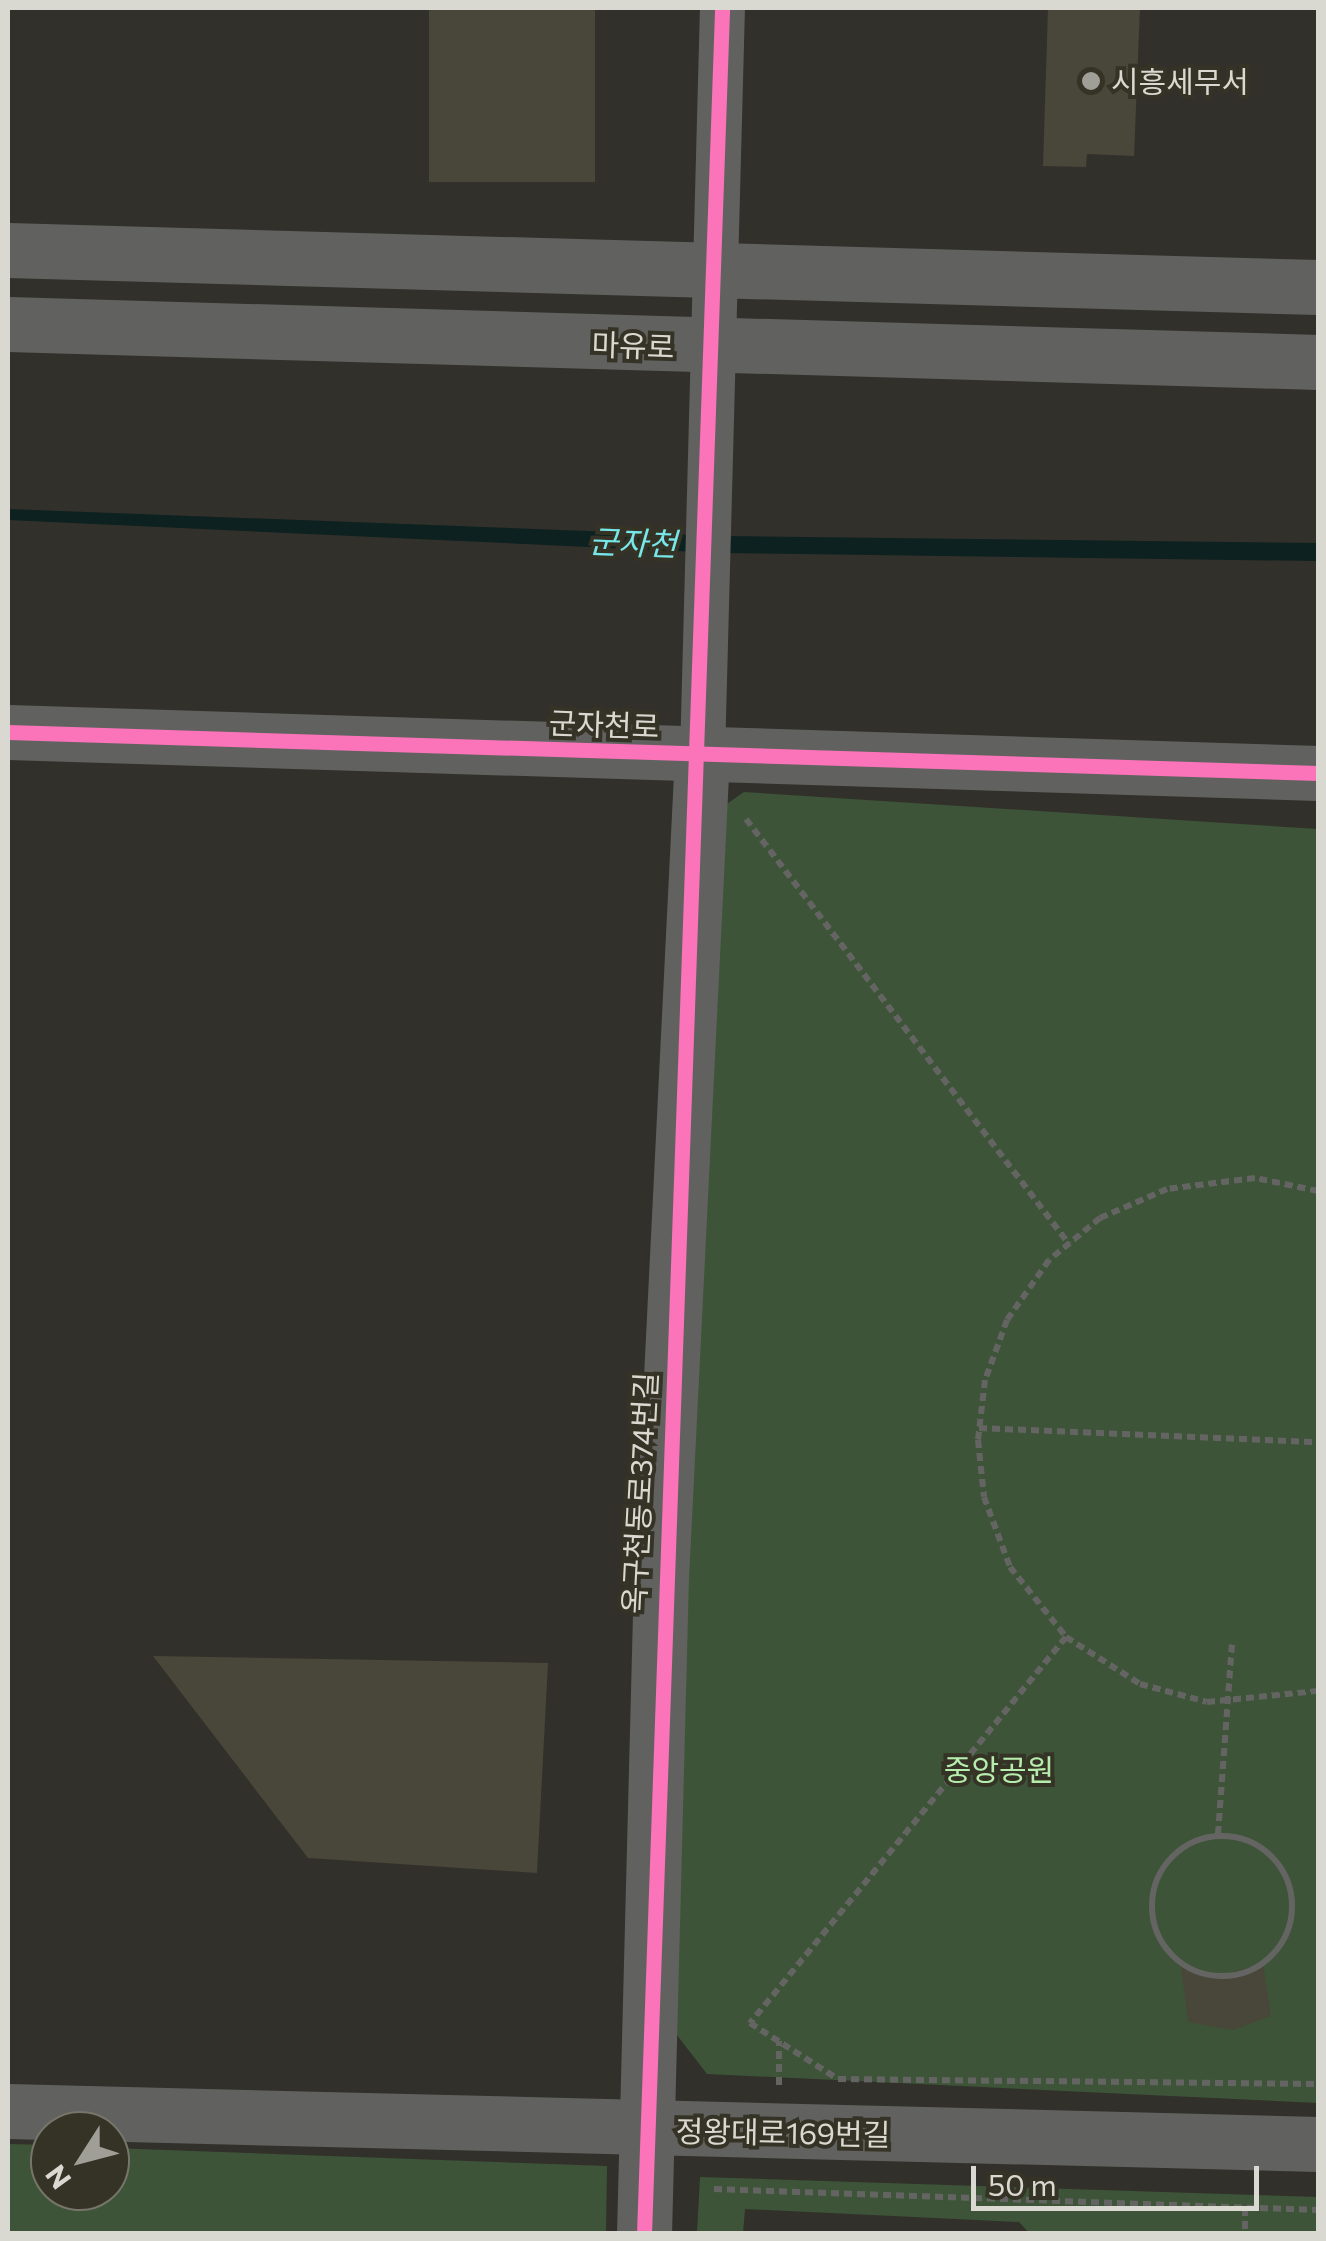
<!DOCTYPE html>
<html>
<head>
<meta charset="utf-8">
<style>
  body { margin:0 }
  #map { position:relative; width:1326px; height:2241px; overflow:hidden; background:#32302a; font-family:Commissioner,"Noto Sans KR",sans-serif }
  div>[style] { position:absolute }
  .green>* { inset:0; background:#3d5438 }
  .water>* { inset:0; background:#0c2120 }
  .building>* { inset:0; background:#49473a; transform-origin:0 0 }
  .path>* { height:6px; margin-top:-3px; transform-origin:0; background:repeating-linear-gradient(90deg,#646562 0 8px,transparent 0 13px) }
  .path>.ring { margin:-3px; padding:0; box-sizing:content-box; background:none; border:6px solid #646562; border-radius:50% }
  .minor>* { height:45px; margin:-22.5px; padding:0 22.5px; transform-origin:22.5px; border-radius:22.5px; background:#616260 }
  .tertiary>* { height:55px; margin:-27.5px; padding:0 27.5px; transform-origin:27.5px; border-radius:27.5px; background:#616260 }
  .cycleway>* { height:15px; margin:-7.5px; padding:0 7.5px; transform-origin:7.5px; border-radius:7.5px; background:#fb73b8 }
  .dots>* { width:28px; height:28px; translate:-50% -50%; box-sizing:border-box; border:5px solid #353326; border-radius:50% }
  span { translate:-50% -50%; white-space:nowrap; text-align:center; line-height:1.15; -webkit-text-stroke:8px #353326; paint-order:stroke }
  .poi-label { font-size:30px; color:#dad9d1 }
  .left { translate:0 -50%; text-align:left }
  .street-label { font-size:30px; color:#dad9d1 }
  .park-label { font-size:30px; color:#b6edad }
  .water-label { font-size:32px; color:#77e7e9; font-style:italic }
  .frame { position:absolute; inset:0; border:10px solid #dad9d1; pointer-events:none }
  .north { position:absolute; left:30px; top:2111px; width:100px; height:100px; box-sizing:border-box; background:#353326; border:2px solid #77756a; border-radius:50%; rotate:234deg; font-size:28px; font-weight:700; line-height:40px; text-align:center; color:#dad9d1 }
  .north::after { content:''; display:block; margin:auto; width:35px; height:45px; background:#9f9e97; clip-path:polygon(50% 0,100% 100%,50% 72%,0 100%) }
  .scale { position:absolute; left:971px; top:2166px; width:288px; height:45px; box-sizing:border-box; border:5px solid #dad9d1; border-top:0; padding-left:12px; font-size:30px; line-height:35px; white-space:nowrap; color:#dad9d1; -webkit-text-stroke:8px #353326; paint-order:stroke }
</style>
</head>
<body>
<div id="map">
  <div class="green">
    <div style="clip-path:polygon(744px 792px,1318px 829px,1318px 2103px,707px 2074px,673px 2030px,711px 815px)"></div>
    <div style="clip-path:polygon(8px 2144px,50px 2145px,50px 2191px,110px 2191px,110px 2148px,607px 2166px,606px 2233px,8px 2233px)"></div>
    <div style="clip-path:polygon(700px 2177px,1318px 2197px,1318px 2233px,1030px 2234px,1019px 2222px,745px 2209px,743px 2233px,697px 2233px)"></div>
  </div>
  <div class="water">
    <div style="clip-path:polygon(8px 509px,721px 536px,1318px 543px,1318px 561px,720px 553px,8px 520px)"></div>
  </div>
  <div class="building">
    <div style="left:429px;top:8px;width:166px;height:174px"></div>
    <div style="clip-path:polygon(1048px 8px,1140px 8px,1134px 156px,1087px 154px,1086px 167px,1043px 166px)"></div>
    <div style="clip-path:polygon(153px 1656px,548px 1663px,537px 1873px,308px 1858px)"></div>
    <div style="clip-path:polygon(1263px 1963px,1271px 2016px,1233px 2030px,1188px 2022px,1181px 1966px,1220px 1976px)"></div>
  </div>
  <div class="path">
    <div style="left:746px;top:819px;width:534px;rotate:52.77deg"></div>
    <div style="left:1318px;top:1191px;width:64px;rotate:-168.3deg"></div>
    <div style="left:1255px;top:1178px;width:89px;rotate:172.9deg"></div>
    <div style="left:1167px;top:1189px;width:73px;rotate:156.6deg"></div>
    <div style="left:1100px;top:1218px;width:66px;rotate:140.5deg"></div>
    <div style="left:1049px;top:1260px;width:73px;rotate:125deg"></div>
    <div style="left:1007px;top:1320px;width:64px;rotate:110.1deg"></div>
    <div style="left:985px;top:1380px;width:60px;rotate:96.7deg"></div>
    <div style="left:978px;top:1440px;width:57px;rotate:84deg"></div>
    <div style="left:984px;top:1497px;width:75px;rotate:69.6deg"></div>
    <div style="left:1010px;top:1567px;width:90px;rotate:51.3deg"></div>
    <div style="left:1066px;top:1637px;width:88px;rotate:32.4deg"></div>
    <div style="left:1140px;top:1684px;width:69px;rotate:15deg"></div>
    <div style="left:1207px;top:1702px;width:112px;rotate:-5.7deg"></div>
    <div style="left:979px;top:1428px;width:339px;rotate:2.4deg"></div>
    <div style="left:1066px;top:1637px;width:499px;rotate:129.3deg"></div>
    <div style="left:750px;top:2023px;width:104px;rotate:32.5deg"></div>
    <div style="left:838px;top:2079px;width:480px;rotate:0.6deg"></div>
    <div style="left:1218px;top:1834px;width:190px;rotate:-85.8deg"></div>
    <div class="ring" style="left:1152px;top:1836px;width:134px;height:134px"></div>
    <div style="left:779px;top:2085px;width:44px;rotate:-90deg"></div>
    <div style="left:714px;top:2189px;width:604px;rotate:1.99deg"></div>
    <div style="left:1245px;top:2208px;width:26px;rotate:90deg"></div>
  </div>
  <div class="minor">
    <div style="left:702px;top:755px;width:747px;rotate:-88.47deg"></div>
  </div>
  <div class="tertiary">
    <div style="left:8px;top:250px;width:1311px;rotate:1.62deg"></div>
    <div style="left:8px;top:324px;width:1311px;rotate:1.66deg"></div>
    <div style="left:8px;top:732px;width:1311px;rotate:1.79deg"></div>
    <div style="left:8px;top:2111px;width:1310px;rotate:1.44deg"></div>
    <div style="left:644px;top:2234px;width:656px;rotate:-88.52deg"></div>
    <div style="left:661px;top:1578px;width:824px;rotate:-87.15deg"></div>
  </div>
  <div class="cycleway">
    <div style="left:8px;top:732px;width:1311px;rotate:1.79deg"></div>
    <div style="left:644px;top:2234px;width:2227px;rotate:-87.99deg"></div>
  </div>
  <div class="dots">
    <div style="left:1091px;top:81px;background:#9f9e97"></div>
  </div>
  <div class="poi-label">
    <span class="left" style="left:1111px;top:81px">시흥세무서</span>
  </div>
  <div class="street-label">
    <span style="left:633px;top:345px;rotate:2deg">마유로</span>
    <span style="left:604px;top:724px;rotate:2deg">군자천로</span>
    <span style="left:639px;top:1493px;rotate:-87deg">옥구천동로374번길</span>
    <span style="left:783px;top:2132px;rotate:1deg">정왕대로169번길</span>
  </div>
  <div class="park-label">
    <span style="left:999px;top:1769px">중앙공원</span>
  </div>
  <div class="water-label">
    <span style="left:633px;top:542px;rotate:2deg">군자천</span>
  </div>
  <div class="frame"></div>
  <div class="north">N</div>
  <div class="scale">50 m</div>
</div>
</body>
</html>
